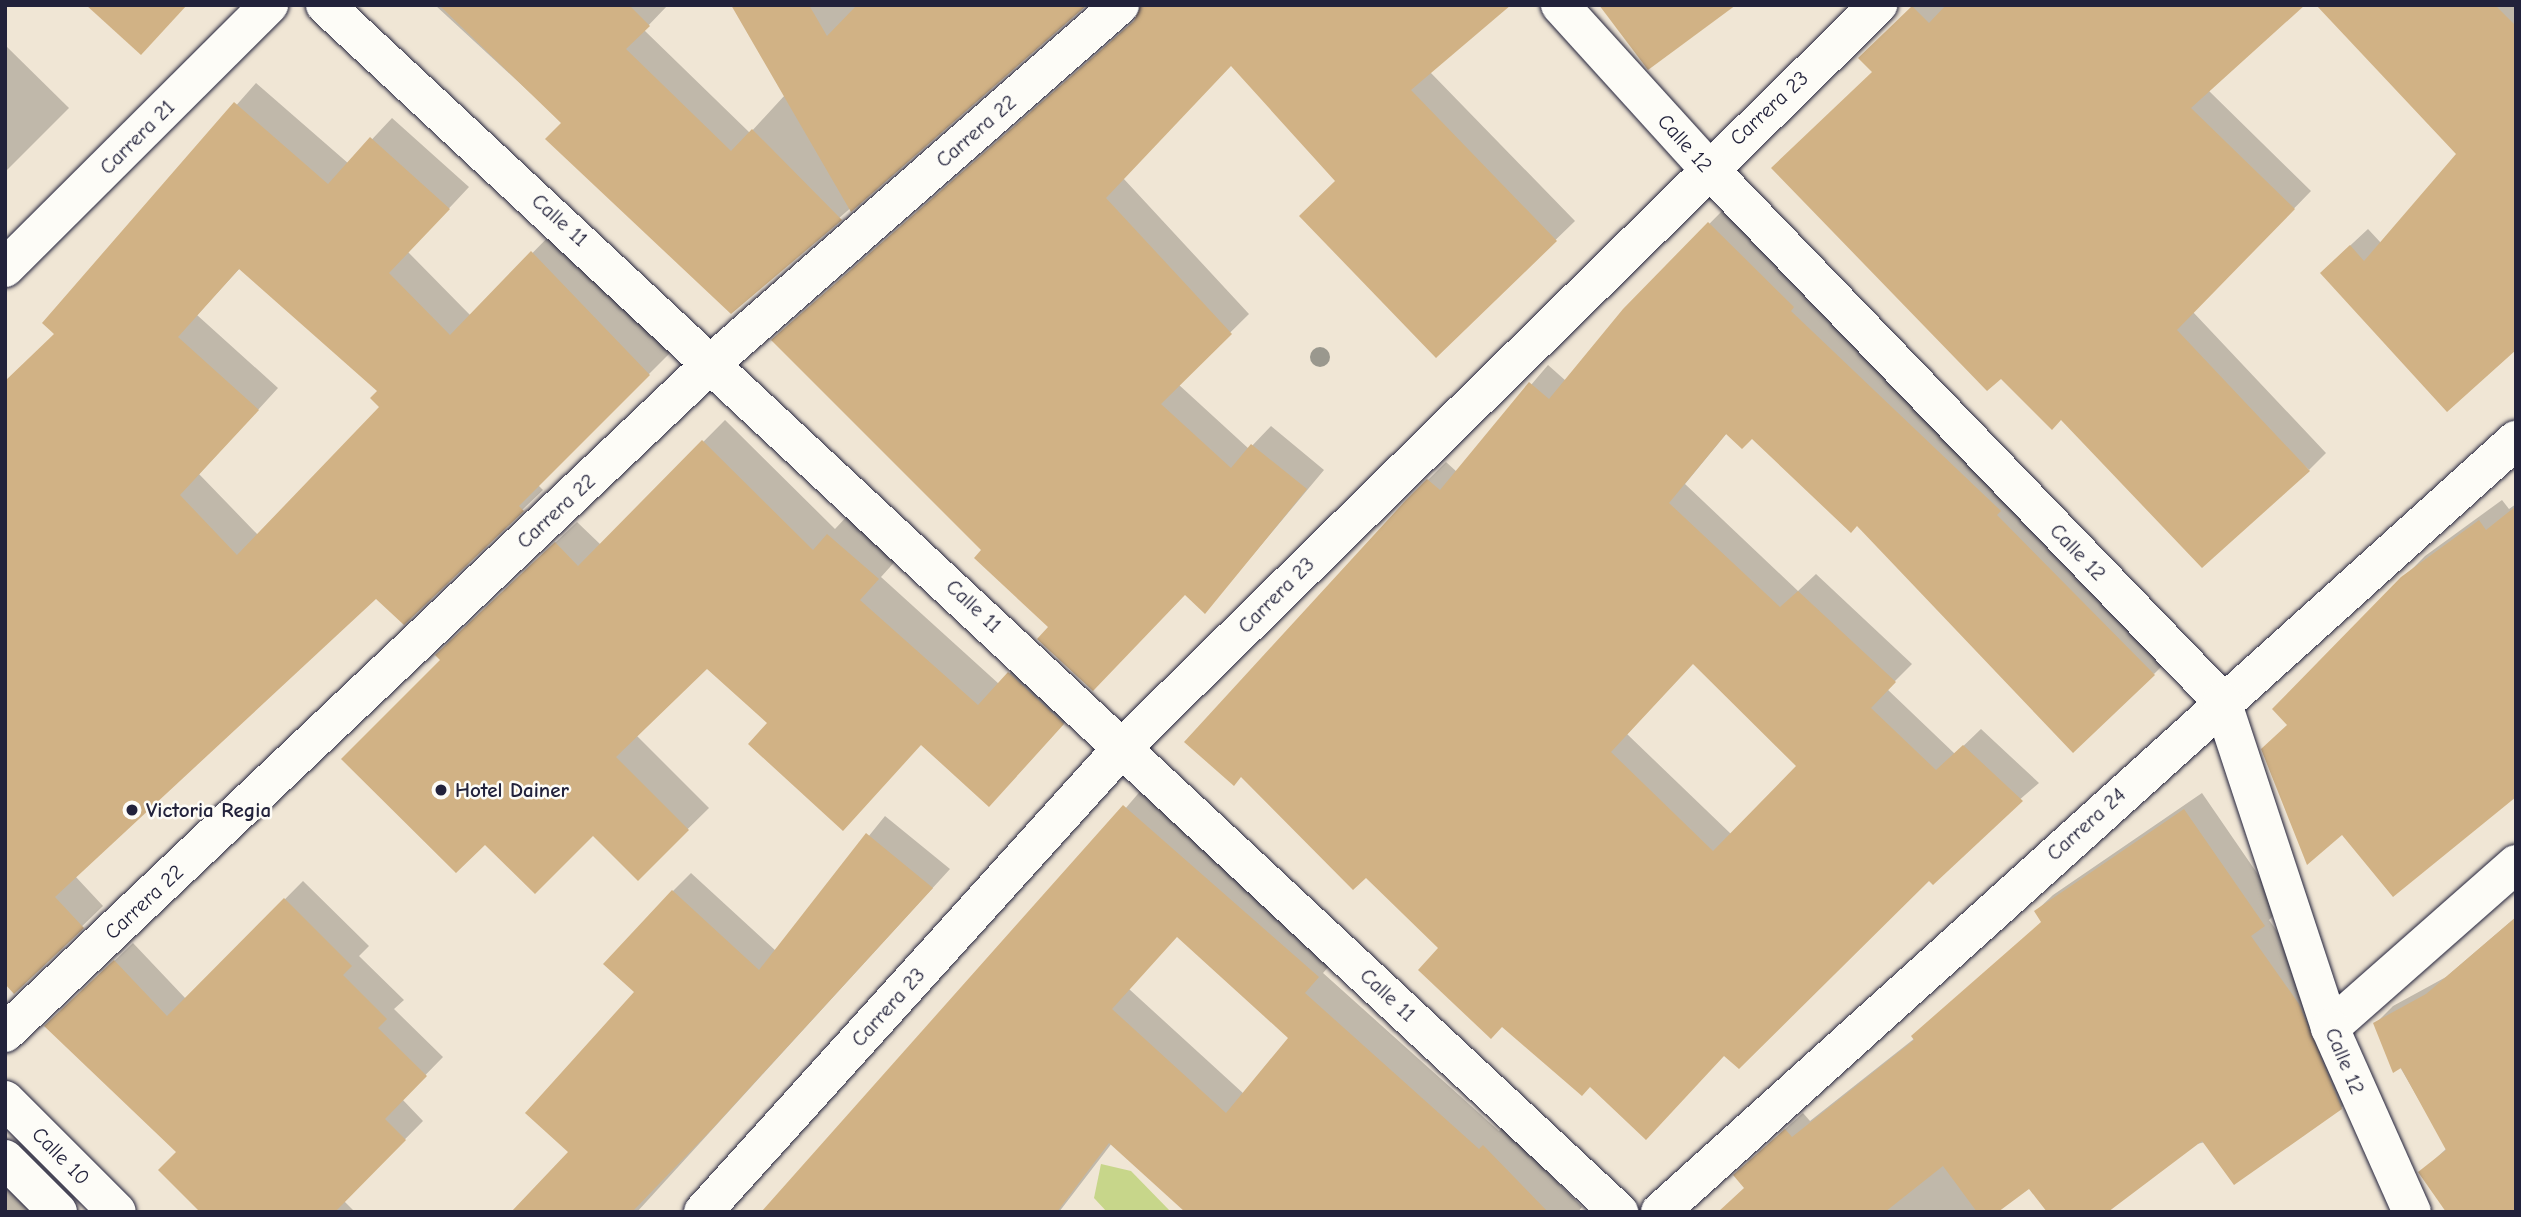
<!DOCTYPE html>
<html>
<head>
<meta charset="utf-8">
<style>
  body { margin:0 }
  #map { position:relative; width:2521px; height:1217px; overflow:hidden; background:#f0e6d5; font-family:"Comic Neue",sans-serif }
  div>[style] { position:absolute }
  .green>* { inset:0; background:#c7d68a }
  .shadow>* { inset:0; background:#0003 }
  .building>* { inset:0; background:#d1b285 }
  .roads { filter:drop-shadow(0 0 2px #22223b) drop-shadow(0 0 2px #22223b) }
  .street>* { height:38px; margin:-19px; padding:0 19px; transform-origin:19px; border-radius:19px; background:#fdfcf7 }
  .secondary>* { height:38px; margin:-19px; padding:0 19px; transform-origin:19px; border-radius:19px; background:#fdfcf7 }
  .trees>* { width:20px; height:20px; margin:-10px; border-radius:50%; background:#9a988e }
  .dots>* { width:19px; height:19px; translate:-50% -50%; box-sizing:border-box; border:4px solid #fdfcf7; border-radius:50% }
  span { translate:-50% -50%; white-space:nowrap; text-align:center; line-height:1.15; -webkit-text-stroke:5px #fdfcf7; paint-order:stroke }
  .street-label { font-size:21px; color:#22223b }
  .poi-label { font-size:21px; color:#22223b; font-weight:700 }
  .left { translate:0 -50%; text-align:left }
  .frame { position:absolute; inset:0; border:7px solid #22223b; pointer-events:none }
</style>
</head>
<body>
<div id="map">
  <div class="green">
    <div style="clip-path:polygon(1101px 1164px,1131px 1171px,1171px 1212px,1107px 1212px,1094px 1198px)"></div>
  </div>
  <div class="shadow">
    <div style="clip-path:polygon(435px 5px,668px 5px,644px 30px,750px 133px,785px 95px,733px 5px,1084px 5px,731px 312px,563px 123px)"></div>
    <div style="clip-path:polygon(1915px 5px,1946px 5px,2208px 90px,2311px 191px,2193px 312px,2326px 453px,2309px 470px,1861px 58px)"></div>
    <div style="clip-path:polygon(2319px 5px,2516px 5px,2516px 345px,2339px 256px,2368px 229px,2381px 243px,2458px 154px)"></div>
    <div style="clip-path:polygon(1139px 17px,1430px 72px,1575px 221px,1436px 356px,1337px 181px,1232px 64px,1123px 178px,1249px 314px,1178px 384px,1249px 449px,1271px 426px,1324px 470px,1205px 612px,1185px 593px,1051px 627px,983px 550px)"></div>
    <div style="clip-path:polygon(5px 45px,69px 108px,5px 172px)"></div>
    <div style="clip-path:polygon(evenodd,256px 83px,349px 164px,392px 118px,469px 187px,408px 252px,471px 316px,553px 232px,670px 353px,538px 485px,543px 490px,522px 510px,376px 596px,75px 876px,103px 906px,15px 991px,56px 333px,44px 323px,256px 83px,240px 268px,380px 391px,381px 407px,258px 535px,199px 474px,278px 388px,197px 315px,240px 268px)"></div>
    <div style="clip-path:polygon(evenodd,1727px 206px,2171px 657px,2154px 674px,1857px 524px,1752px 437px,1727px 433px,1685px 484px,1798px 591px,1816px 574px,1912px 664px,1887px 689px,1955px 754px,1981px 729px,2039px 783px,1724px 1054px,1440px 948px,1426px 482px,1446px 462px,1457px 472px,1548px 365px,1566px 381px,1624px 310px,1727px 206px,1694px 662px,1799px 766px,1731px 834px,1627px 734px,1694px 662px)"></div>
    <div style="clip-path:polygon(725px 420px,835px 529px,850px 513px,899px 557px,881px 577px,999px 684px,1031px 652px,1084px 701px,1010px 783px,922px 744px,769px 723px,707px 666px,636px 735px,709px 808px,638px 878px,443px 660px,459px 634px,577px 522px,601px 545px)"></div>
    <div style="clip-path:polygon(2502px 500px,2509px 509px,2516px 504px,2516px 795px,2288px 724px,2274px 709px,2425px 556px)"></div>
    <div style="clip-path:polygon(evenodd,1143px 788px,1337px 957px,1323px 973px,1499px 1131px,1503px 1127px,1582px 1207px,1578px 1212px,1187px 1212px,1112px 1143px,1059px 1212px,779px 1212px,1143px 788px,1178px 935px,1291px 1037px,1244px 1094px,1129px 989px,1178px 935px)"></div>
    <div style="clip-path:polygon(2202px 793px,2281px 908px,2269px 920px,2316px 986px,2358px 1091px,2341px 1108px,2029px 1186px,1996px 1212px,1720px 1212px,1746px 1187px,1753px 1158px,1803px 1113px,1810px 1121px,1915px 1038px,2043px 921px,2036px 911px,2053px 895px)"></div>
    <div style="clip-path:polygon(885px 816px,950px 869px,637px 1212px,515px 1212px,571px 1152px,636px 992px,606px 964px,673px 891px,691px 873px,776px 951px)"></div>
    <div style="clip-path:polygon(303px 881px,369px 946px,359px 956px,404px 1000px,394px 1009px,443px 1057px,402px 1099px,423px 1121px,344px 1201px,355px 1212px,202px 1212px,178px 1152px,47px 1026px,133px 943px,186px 999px)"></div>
    <div style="clip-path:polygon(2516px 917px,2516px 1212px,2448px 1212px,2420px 1173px,2447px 1148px,2375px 1024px,2393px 1006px,2446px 977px)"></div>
    <div style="clip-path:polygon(5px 1180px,41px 1212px,5px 1212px)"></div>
  </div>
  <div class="building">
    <div style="clip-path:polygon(86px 5px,187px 5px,141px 55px)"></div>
    <div style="clip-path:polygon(439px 5px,629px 5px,650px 26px,626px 49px,731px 151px,752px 129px,842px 220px,731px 314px,545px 139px,561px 123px)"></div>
    <div style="clip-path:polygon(731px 5px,809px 5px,827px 36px,857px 5px,1087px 5px,851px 212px)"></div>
    <div style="clip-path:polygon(1141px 5px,1511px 5px,1411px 90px,1557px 241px,1436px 358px,1299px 216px,1335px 181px,1231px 66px,1106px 198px,1232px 334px,1161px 404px,1231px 468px,1251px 444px,1307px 489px,1205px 614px,1185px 595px,1093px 691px,1037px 639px,1048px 627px,974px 558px,981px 550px,771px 340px,1134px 21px)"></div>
    <div style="clip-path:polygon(1599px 5px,1736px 5px,1648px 70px)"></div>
    <div style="clip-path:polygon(1946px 5px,2305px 5px,2191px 108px,2295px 209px,2177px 330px,2310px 471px,2202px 568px,2061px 420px,2052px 430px,2001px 379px,1987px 391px,1771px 168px,1872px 72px,1858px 58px,1912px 6px,1929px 23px)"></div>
    <div style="clip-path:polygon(2316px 5px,2495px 5px,2516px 26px,2516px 350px,2447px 412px,2320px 273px,2350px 245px,2364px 261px,2456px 154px)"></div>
    <div style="clip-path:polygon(evenodd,234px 102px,328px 184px,370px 137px,450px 209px,389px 273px,450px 335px,531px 251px,650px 375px,519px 506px,524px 511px,404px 625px,376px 599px,55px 897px,84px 928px,14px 994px,5px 984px,5px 381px,54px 334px,42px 323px,234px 102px,239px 269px,377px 391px,370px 398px,379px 407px,237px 555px,180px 495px,259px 410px,178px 337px,239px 269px)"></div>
    <div style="clip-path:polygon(evenodd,1708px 222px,1794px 307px,1791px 311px,2001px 511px,1997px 515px,2155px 675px,2073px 753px,1857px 526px,1851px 533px,1752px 439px,1742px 449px,1726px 434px,1669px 503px,1780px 607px,1798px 591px,1896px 682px,1871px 708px,1936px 770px,1963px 745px,2023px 801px,1933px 885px,1929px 881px,1739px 1069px,1724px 1056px,1646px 1140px,1590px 1087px,1582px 1096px,1502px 1027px,1491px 1039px,1418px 970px,1438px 948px,1366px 878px,1353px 890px,1241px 777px,1234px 786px,1184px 742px,1406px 500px,1427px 479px,1440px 490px,1529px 382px,1549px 399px,1623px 309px,1708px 222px,1693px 664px,1796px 766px,1713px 851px,1611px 752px,1693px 664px)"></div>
    <div style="clip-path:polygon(702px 440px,813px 550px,827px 534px,879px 579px,860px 600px,978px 705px,1008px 672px,1064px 724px,989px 807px,921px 745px,843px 831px,748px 744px,767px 723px,707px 669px,616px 757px,689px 830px,638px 881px,593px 836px,535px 894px,485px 845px,456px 873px,341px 759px,440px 660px,435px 655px,555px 542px,578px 566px)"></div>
    <div style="clip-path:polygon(2516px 506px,2516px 797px,2393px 897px,2342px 835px,2307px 865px,2261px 749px,2287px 725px,2272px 709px,2401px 577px,2479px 520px,2486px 530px)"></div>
    <div style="clip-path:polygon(evenodd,1123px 805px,1319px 977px,1305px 993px,1479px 1149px,1483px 1145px,1548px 1212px,1185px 1212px,1109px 1143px,1057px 1212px,761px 1212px,1123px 805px,1177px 937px,1288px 1038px,1226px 1113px,1112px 1009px,1177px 937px)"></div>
    <div style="clip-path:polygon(2184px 809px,2265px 926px,2251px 936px,2299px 1004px,2342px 1109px,2234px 1185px,2202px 1141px,2108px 1212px,2047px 1212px,2029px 1189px,1998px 1212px,1977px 1212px,1943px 1166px,1885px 1212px,1718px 1212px,1744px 1188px,1733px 1175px,1785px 1129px,1792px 1137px,1914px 1040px,1911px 1036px,2041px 922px,2034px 911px)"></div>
    <div style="clip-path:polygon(866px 833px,933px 888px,713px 1128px,632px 1212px,511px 1212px,568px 1152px,525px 1113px,634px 992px,603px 964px,672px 890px,759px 970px)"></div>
    <div style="clip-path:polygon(284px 898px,352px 966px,343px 975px,387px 1019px,378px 1028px,427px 1076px,385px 1119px,406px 1140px,335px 1212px,200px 1212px,158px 1170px,176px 1152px,44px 1026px,114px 960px,167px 1016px)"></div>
    <div style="clip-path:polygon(2516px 917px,2516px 1212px,2446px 1212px,2418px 1172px,2446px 1150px,2401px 1068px,2393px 1073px,2373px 1023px,2426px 994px)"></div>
  </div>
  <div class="roads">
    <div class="street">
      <div style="left:5px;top:268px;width:373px;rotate:-44.9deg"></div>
      <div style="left:2330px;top:1028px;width:248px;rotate:-41.4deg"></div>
      <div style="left:5px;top:1033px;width:977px;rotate:-43.47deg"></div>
      <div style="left:714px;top:361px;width:540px;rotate:-41.25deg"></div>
      <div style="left:703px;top:1212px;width:627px;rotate:-47.91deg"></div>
      <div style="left:1123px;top:747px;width:1059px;rotate:-44.5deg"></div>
      <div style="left:1660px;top:1212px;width:1153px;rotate:-42.05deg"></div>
    </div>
    <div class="secondary">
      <div style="left:325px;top:5px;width:1770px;rotate:43.01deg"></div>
      <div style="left:1560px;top:5px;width:219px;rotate:47.8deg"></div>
      <div style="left:1707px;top:167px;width:742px;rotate:46.04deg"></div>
      <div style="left:2222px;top:701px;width:344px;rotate:71.7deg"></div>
      <div style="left:2330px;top:1028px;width:201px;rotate:66deg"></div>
      <div style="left:5px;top:1100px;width:158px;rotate:45deg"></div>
      <div style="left:5px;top:1159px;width:75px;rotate:45deg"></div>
    </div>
  </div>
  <div class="trees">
    <div style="left:1320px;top:357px"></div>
  </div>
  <div class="dots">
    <div style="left:441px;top:790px;background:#22223b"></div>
    <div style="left:132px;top:810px;background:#22223b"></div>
  </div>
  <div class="street-label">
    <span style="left:1769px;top:108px;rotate:-43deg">Carrera 23</span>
    <span style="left:976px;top:131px;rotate:-41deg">Carrera 22</span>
    <span style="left:137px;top:137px;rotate:-45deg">Carrera 21</span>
    <span style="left:1685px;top:143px;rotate:48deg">Calle 12</span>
    <span style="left:560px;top:220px;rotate:42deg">Calle 11</span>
    <span style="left:556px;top:511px;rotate:-43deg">Carrera 22</span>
    <span style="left:2078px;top:552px;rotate:46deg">Calle 12</span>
    <span style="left:1276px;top:595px;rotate:-45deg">Carrera 23</span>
    <span style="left:974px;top:606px;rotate:43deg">Calle 11</span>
    <span style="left:2086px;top:824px;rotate:-42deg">Carrera 24</span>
    <span style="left:144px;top:902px;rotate:-43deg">Carrera 22</span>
    <span style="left:1388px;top:995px;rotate:43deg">Calle 11</span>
    <span style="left:888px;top:1007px;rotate:-48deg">Carrera 23</span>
    <span style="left:2345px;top:1061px;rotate:67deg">Calle 12</span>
    <span style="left:61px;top:1156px;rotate:45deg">Calle 10</span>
  </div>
  <div class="poi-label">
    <span class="left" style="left:455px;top:790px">Hotel Dainer</span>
    <span class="left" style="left:146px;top:810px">Victoria Regia</span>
  </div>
  <div class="frame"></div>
</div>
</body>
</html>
